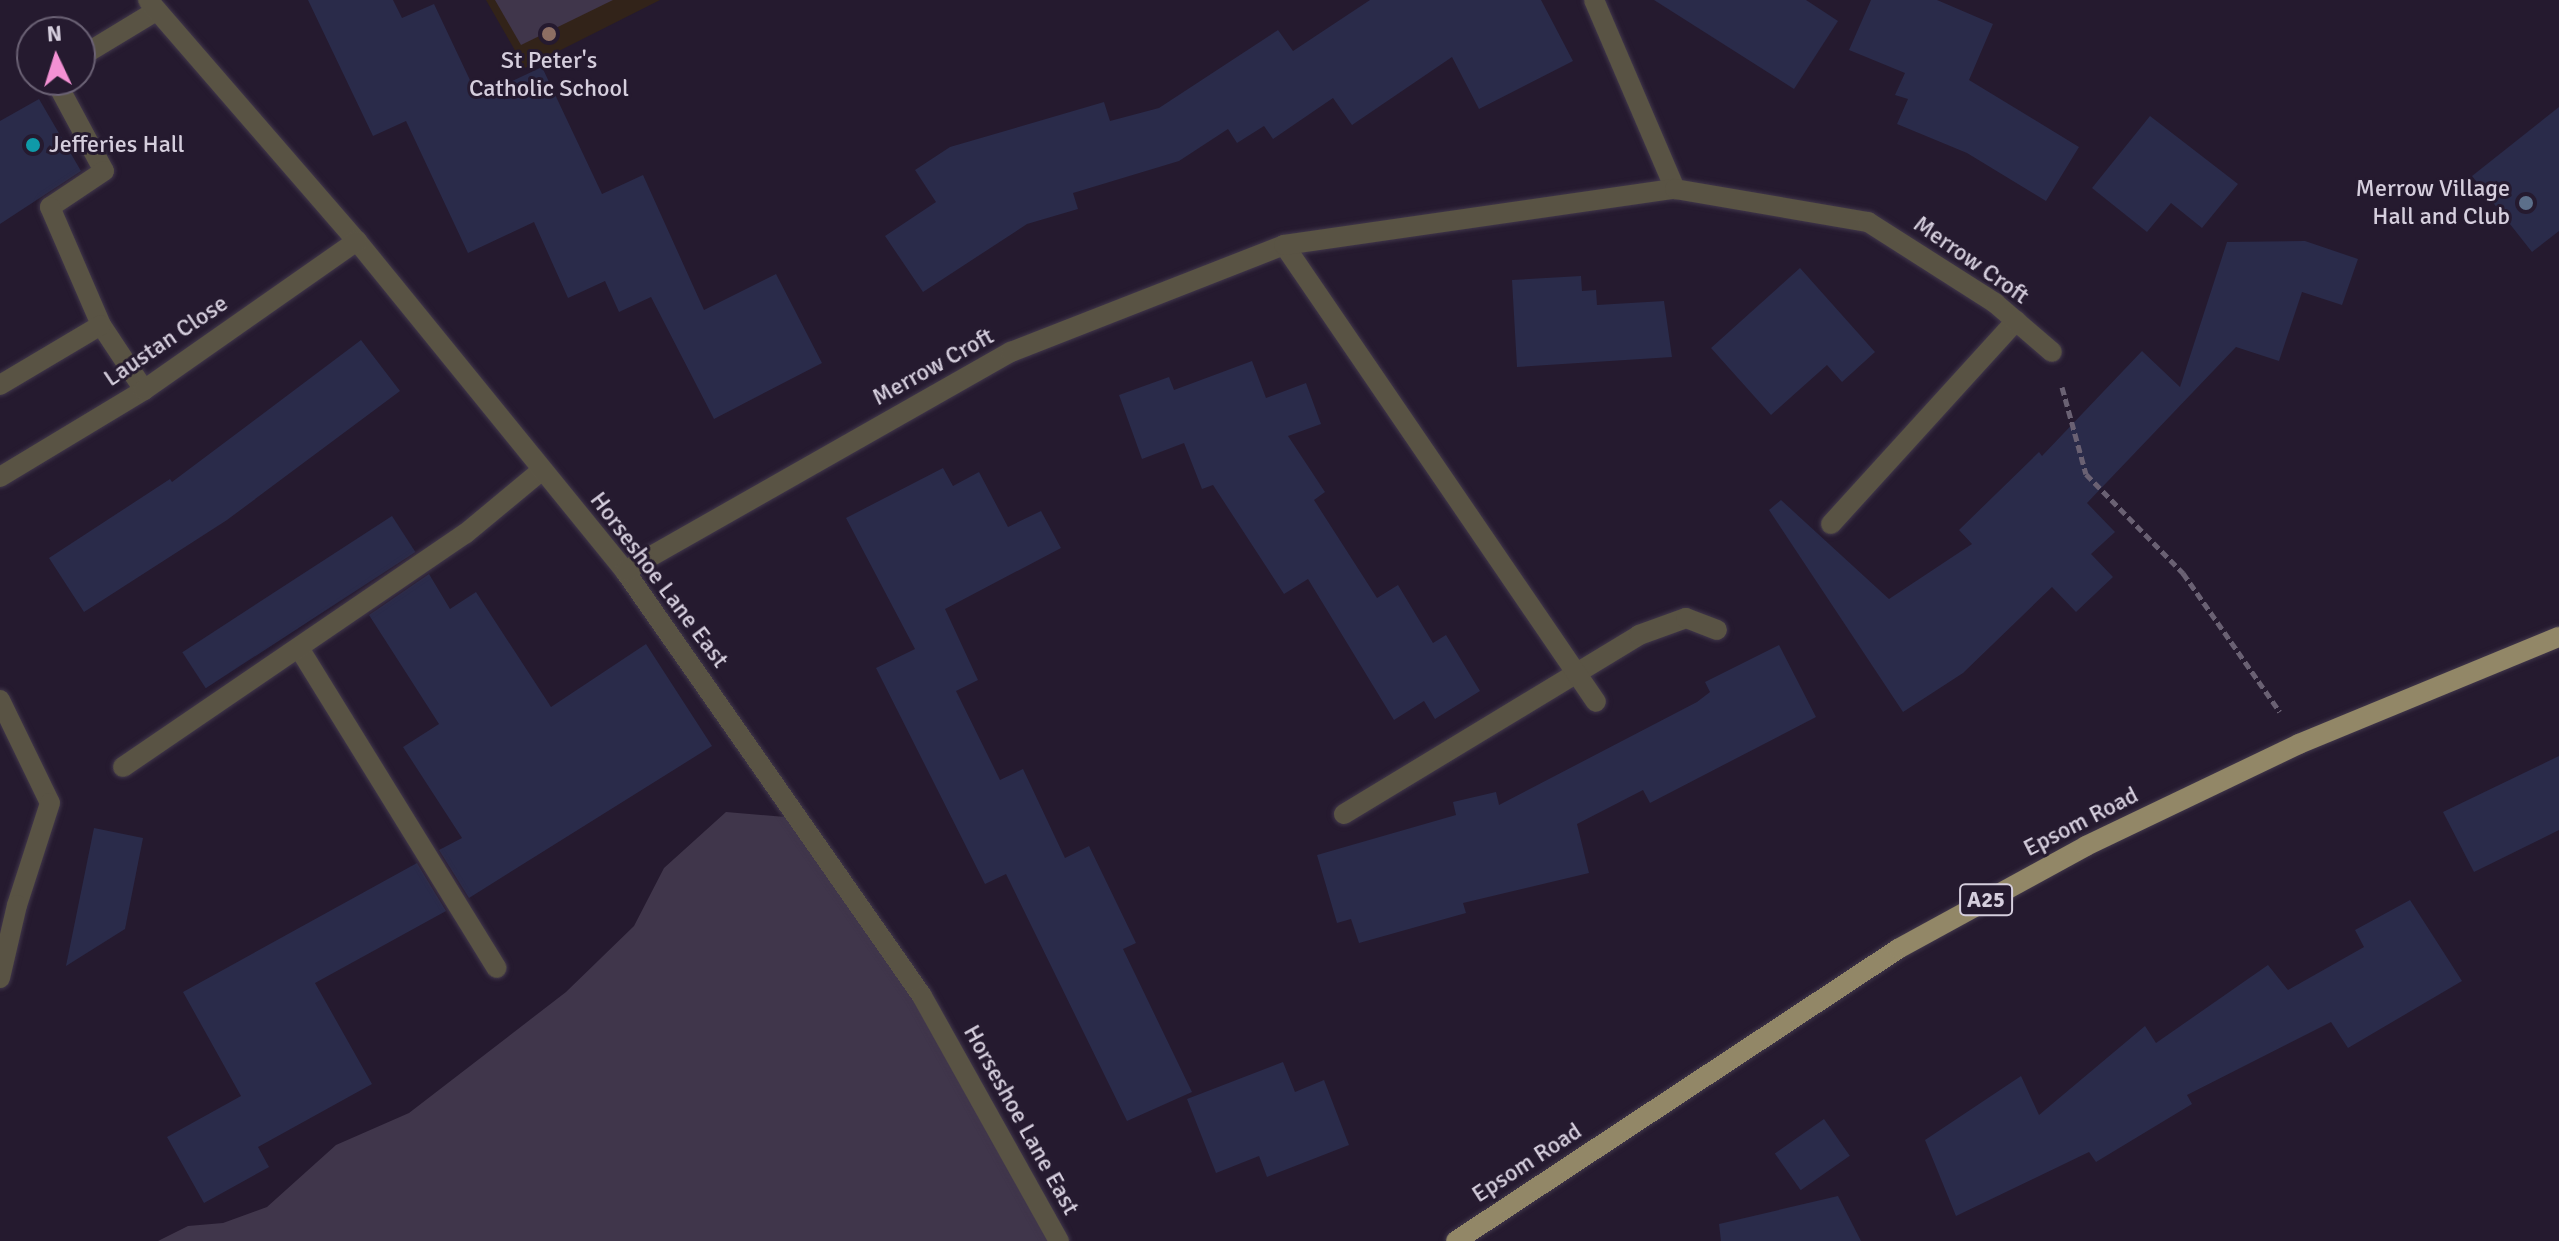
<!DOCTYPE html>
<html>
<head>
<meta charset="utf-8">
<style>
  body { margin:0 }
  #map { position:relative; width:2559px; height:1241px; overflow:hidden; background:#251a2f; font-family:Signika,sans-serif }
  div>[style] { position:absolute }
  .education>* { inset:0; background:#322319 }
  .green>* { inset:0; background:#40364b }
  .building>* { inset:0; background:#2a2b4a; transform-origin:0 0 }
  .path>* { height:5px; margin-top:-2.5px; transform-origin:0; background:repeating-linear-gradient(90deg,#6a6173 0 8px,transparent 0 12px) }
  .roads { filter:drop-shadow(0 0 2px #41374b) drop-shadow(0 0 2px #41374b) }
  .service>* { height:20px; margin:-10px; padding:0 10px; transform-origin:10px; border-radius:10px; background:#595344 }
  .minor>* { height:20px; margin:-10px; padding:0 10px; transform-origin:10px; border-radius:10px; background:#595344 }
  .primary>* { height:20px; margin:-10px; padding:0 10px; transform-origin:10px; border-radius:10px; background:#928767 }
  .dots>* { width:22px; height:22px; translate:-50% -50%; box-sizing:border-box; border:4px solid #251a2f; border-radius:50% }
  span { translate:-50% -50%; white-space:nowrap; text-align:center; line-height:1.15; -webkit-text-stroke:6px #251a2f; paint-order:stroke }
  .shield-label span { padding:2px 6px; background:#251a2f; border:2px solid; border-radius:6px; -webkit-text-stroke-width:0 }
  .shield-label { font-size:22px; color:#d5cedd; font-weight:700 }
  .poi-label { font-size:24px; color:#d5cedd }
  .left { translate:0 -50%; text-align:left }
  .right { translate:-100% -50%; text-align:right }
  .street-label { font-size:24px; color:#d5cedd }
  .north { position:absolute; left:16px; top:16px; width:80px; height:80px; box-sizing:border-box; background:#251a2f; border:2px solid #6b6275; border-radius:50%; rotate:356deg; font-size:22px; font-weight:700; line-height:32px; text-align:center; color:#d5cedd }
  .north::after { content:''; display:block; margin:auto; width:28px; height:36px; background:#f491d4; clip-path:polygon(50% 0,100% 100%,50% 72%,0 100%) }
</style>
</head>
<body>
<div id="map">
  <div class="education">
    <div style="clip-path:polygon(486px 0,660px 0,525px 68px)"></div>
  </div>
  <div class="green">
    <div style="clip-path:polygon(495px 0,613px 0,521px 45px)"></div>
    <div style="clip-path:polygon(726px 812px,797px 818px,922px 997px,1059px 1241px,158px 1241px,188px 1226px,223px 1223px,267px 1207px,336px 1145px,409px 1113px,566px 992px,634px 926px,664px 868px)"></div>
  </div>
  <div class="building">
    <div style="clip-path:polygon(308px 0,393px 0,402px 18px,434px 4px,478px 97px,542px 67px,602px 194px,643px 175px,704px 310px,776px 274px,822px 363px,714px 419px,651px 297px,619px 312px,605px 281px,568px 298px,534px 222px,468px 253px,406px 121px,373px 136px)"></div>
    <div style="clip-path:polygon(1370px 0,1541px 0,1573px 61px,1479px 109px,1452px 57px,1352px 125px,1333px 98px,1273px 139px,1264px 126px,1237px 143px,1228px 129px,1179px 161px,1073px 193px,1078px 209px,1027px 224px,923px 292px,885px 236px,936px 202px,915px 170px,950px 147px,1104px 102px,1110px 121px,1159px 108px,1278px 30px,1293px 51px)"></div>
    <div style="clip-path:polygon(1654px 0,1806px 0,1838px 21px,1794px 89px)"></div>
    <div style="clip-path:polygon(1871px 0,1937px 0,1993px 24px,1969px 80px,2079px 147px,2046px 201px,1967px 153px,1897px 124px,1908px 99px,1895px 95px,1905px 73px,1849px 50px)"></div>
    <div style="clip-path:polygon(39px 99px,81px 171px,0 224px,0 121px)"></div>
    <div style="clip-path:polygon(2559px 107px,2559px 231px,2532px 252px,2472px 176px)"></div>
    <div style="clip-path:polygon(2150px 116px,2238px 184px,2202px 228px,2171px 203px,2147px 232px,2092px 188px)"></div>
    <div style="clip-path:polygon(2305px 241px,2358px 259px,2342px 305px,2302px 292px,2279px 361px,2236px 347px,2087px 503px,2115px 532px,2091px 554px,2113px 577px,2076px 612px,2052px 587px,1963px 673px,1903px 712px,1769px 510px,1781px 500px,1889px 599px,1972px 544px,1959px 530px,2039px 452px,2042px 456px,2142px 351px,2180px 387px,2227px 242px)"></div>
    <div style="clip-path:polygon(1800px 268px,1875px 352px,1842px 382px,1827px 365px,1771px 415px,1711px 348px)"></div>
    <div style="clip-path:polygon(1581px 276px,1582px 291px,1596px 290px,1597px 305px,1664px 301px,1672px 357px,1517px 367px,1512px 280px)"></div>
    <div style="clip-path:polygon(361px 340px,400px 391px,227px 520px,84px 612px,49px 558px,170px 479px,172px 482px)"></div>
    <div style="clip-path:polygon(1252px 361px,1266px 398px,1306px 383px,1321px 424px,1288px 436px,1325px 492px,1314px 500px,1377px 598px,1398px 585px,1433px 643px,1446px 635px,1480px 691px,1435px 719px,1424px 701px,1394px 720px,1308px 579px,1284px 594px,1213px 485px,1202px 489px,1184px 443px,1142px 459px,1119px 395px,1169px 377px,1174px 390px)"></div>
    <div style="clip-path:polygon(943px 468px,953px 486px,979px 472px,1008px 527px,1041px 511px,1061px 548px,945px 609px,978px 680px,956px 691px,1000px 780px,1023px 769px,1065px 858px,1089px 846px,1136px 943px,1123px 949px,1192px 1092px,1127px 1121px,1006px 874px,985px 884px,876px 668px,915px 649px,846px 518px)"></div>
    <div style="left:392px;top:516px;width:43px;height:250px;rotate:57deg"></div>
    <div style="clip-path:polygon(429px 574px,450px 609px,476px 592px,551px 707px,646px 644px,712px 746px,469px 898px,439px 850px,462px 838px,403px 747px,439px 724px,369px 615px)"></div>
    <div style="clip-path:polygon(1779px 645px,1816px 717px,1650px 803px,1643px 790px,1577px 824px,1589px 873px,1463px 903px,1466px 913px,1359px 943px,1351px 919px,1337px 923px,1317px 855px,1456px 815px,1453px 802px,1496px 792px,1499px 805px,1697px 702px,1710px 692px,1705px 682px)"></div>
    <div style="clip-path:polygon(2559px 756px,2559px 830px,2474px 872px,2443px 812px)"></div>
    <div style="clip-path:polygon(94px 828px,143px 838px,125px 929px,66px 966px)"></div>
    <div style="clip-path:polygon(417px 863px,446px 911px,315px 983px,372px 1084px,258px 1147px,269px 1167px,204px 1203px,167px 1137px,241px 1096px,183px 992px)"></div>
    <div style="clip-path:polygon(2410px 900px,2462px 981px,2348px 1048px,2331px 1022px,2187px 1095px,2192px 1104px,2096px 1162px,2089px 1152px,1956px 1216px,1925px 1140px,2021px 1076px,2039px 1115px,2145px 1026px,2156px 1043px,2268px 965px,2288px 990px,2364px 947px,2355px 930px)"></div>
    <div style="clip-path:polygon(1283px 1062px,1295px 1092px,1324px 1080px,1349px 1145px,1267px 1177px,1259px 1156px,1216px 1173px,1187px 1099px)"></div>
    <div style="left:1824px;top:1119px;width:45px;height:60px;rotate:55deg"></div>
    <div style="clip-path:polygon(1838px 1196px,1861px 1241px,1721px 1241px,1719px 1224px)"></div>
  </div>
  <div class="path">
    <div style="left:2062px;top:387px;width:90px;rotate:74.6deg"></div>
    <div style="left:2086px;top:474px;width:139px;rotate:45.6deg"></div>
    <div style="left:2183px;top:573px;width:169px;rotate:55.1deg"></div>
  </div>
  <div class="roads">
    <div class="service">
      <div style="left:80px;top:57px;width:89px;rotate:-31.2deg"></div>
      <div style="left:55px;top:80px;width:103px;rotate:61.7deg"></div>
      <div style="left:104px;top:171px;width:65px;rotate:146.3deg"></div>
      <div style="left:50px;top:207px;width:129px;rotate:66.6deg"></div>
      <div style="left:101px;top:325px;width:78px;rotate:56.5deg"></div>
      <div style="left:0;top:385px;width:117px;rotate:-30.7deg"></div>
      <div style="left:1831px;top:524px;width:275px;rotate:-47.7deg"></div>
      <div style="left:299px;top:648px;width:376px;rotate:58.3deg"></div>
      <div style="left:0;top:700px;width:114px;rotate:64.1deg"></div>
      <div style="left:50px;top:803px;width:107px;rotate:107.9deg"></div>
      <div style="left:17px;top:905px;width:75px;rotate:103.1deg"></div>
      <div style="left:123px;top:767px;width:414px;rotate:-34.3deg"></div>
      <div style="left:465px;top:534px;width:100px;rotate:-39.7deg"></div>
      <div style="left:1344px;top:814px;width:345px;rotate:-31.2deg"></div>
      <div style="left:1639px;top:635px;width:50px;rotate:-19.9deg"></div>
      <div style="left:1686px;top:618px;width:33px;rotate:21deg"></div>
    </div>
    <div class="minor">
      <div style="left:148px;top:0;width:319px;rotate:49.1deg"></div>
      <div style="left:357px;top:241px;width:425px;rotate:50.9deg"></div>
      <div style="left:625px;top:571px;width:518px;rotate:55.05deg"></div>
      <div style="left:922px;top:996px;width:281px;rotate:60.8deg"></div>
      <div style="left:1594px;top:0;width:206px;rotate:66.8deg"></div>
      <div style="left:1284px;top:245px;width:553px;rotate:55.68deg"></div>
      <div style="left:0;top:477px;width:168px;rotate:-31.1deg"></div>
      <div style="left:144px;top:390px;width:260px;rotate:-35deg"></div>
      <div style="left:625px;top:571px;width:444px;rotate:-29.6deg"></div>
      <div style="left:1011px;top:352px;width:293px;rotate:-21.4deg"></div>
      <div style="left:1284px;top:245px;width:395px;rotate:-8.2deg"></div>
      <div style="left:1675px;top:189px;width:196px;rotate:9.7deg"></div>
      <div style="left:1868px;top:222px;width:151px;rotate:32.5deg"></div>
      <div style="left:1995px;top:303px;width:75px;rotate:40.7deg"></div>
    </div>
    <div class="primary">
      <div style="left:1456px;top:1241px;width:530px;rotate:-33.45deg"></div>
      <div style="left:1898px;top:949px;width:214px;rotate:-28.7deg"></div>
      <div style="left:2086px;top:846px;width:236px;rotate:-25.6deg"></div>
      <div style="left:2299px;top:744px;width:281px;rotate:-22.4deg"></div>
    </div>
  </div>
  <div class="dots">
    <div style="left:549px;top:34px;background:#8d6e63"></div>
    <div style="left:33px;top:145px;background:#0f9aa8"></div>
    <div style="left:2526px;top:203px;background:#5c6f8a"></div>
  </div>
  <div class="shield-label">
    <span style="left:1986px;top:900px">A25</span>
  </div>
  <div class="poi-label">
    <span style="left:549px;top:75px">St Peter's<br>Catholic School</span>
    <span class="left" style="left:49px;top:145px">Jefferies Hall</span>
    <span class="right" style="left:2510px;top:203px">Merrow Village<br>Hall and Club</span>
  </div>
  <div class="street-label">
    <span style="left:1971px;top:260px;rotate:35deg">Merrow Croft</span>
    <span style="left:166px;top:341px;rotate:-34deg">Laustan Close</span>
    <span style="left:933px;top:367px;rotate:-29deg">Merrow Croft</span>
    <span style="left:659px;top:580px;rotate:53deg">Horseshoe Lane East</span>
    <span style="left:2081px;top:822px;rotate:-27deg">Epsom Road</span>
    <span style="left:1021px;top:1120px;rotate:61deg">Horseshoe Lane East</span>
    <span style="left:1527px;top:1163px;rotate:-33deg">Epsom Road</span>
  </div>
  <div class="north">N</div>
</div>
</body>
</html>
